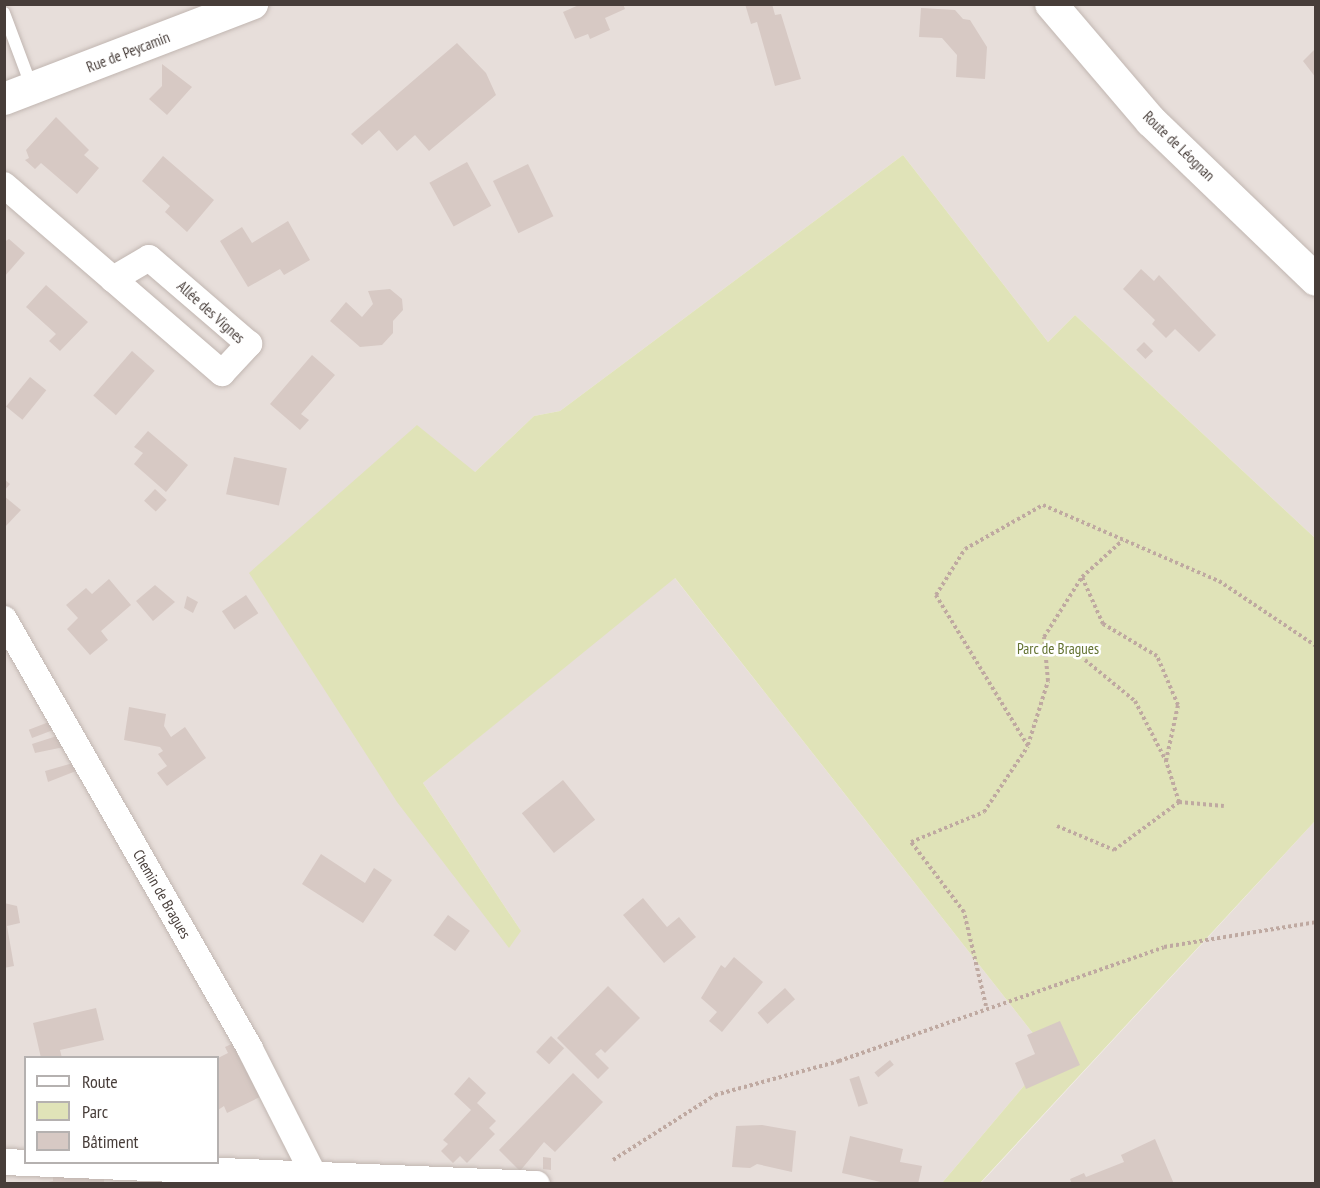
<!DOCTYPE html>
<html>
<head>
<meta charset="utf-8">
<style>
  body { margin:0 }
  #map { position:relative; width:1320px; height:1188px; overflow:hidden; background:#f4eeeb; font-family:"PT Sans Narrow",sans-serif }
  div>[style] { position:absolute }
  .residential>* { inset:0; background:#e7deda }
  .green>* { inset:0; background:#e0e3b8 }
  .building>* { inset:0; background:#d7c9c4; transform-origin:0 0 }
  .path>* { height:4px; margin-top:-2px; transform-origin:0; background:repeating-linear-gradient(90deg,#bfa9a1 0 3px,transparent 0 6px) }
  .roads { filter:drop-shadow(0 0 2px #c1b6b1) drop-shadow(0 0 2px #c1b6b1) }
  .service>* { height:12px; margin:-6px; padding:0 6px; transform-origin:6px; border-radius:6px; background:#fff }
  .minor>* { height:26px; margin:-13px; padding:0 13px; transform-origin:13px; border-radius:13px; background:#fff }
  .tertiary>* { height:32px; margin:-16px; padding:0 16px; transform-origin:16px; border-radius:16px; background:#fff }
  span { translate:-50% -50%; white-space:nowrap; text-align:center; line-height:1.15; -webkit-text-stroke:5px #fff; paint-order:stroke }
  .street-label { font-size:15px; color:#473d39 }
  .park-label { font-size:15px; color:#647332 }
  .frame { position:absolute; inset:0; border:6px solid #473d39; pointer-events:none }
  .legend { position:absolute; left:24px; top:1056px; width:195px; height:108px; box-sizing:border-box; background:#fff; border:2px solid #b5b1b0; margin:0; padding:8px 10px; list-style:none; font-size:18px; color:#473d39 }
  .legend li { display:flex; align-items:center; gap:12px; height:30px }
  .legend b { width:30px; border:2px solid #b5b1b0 }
</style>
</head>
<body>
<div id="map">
  <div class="residential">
    <div style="clip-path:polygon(evenodd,5px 5px,1315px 5px,1315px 538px,1075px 315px,1048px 342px,903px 155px,560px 411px,534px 416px,475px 472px,250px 573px,521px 931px,423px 783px,674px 577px,1050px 1055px,942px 1183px,5px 1184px,5px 5px,26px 1058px,218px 1058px,218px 1162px,26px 1162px,26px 1058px)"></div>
    <div style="clip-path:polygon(1315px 821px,1315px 1183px,980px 1184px,1236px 907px)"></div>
  </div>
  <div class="green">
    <div style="clip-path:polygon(903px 155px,1048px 342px,1075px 315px,1315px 538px,1315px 821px,980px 1183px,942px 1183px,1050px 1055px,675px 578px,423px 783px,521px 931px,509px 948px,397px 802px,249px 573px,417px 425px,475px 472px,534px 416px,560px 411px)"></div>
  </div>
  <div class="building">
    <div style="clip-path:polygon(581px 4px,623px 4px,625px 9px,605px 18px,610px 30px,590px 39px,588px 34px,575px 39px,563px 12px)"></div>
    <div style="clip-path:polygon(745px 4px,772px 4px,775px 15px,781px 14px,801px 79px,775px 86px,757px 22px,751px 24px)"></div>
    <div style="clip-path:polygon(921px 8px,955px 10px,963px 19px,970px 20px,987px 47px,985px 79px,956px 77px,957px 55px,942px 38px,919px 37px)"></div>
    <div style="clip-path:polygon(457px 43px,486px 73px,496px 95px,429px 151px,415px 135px,397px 151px,379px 130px,362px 145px,351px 134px)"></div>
    <div style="clip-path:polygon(1316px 48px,1316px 78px,1303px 61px)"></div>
    <div style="clip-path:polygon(162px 64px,192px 87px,167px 115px,149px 99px,162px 86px)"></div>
    <div style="clip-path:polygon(56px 117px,89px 150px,84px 155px,99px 168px,77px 194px,41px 163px,35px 169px,25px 160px,29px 158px,26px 150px)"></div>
    <div style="clip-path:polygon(163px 156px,214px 200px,187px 232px,165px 212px,170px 206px,142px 181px)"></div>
    <div style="left:467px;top:162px;width:50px;height:43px;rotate:61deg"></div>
    <div style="left:528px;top:164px;width:58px;height:39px;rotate:64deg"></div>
    <div style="clip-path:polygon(288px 221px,310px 260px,284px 275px,280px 269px,248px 287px,220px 241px,242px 227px,252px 243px)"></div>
    <div style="clip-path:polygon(9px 239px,25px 253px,4px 277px,4px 242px)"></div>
    <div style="clip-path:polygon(1141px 269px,1154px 281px,1159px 275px,1216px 335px,1199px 352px,1175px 329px,1166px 338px,1152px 324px,1155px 320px,1123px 289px)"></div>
    <div style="clip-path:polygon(46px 285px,88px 322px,60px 351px,49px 341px,56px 334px,26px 307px)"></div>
    <div style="clip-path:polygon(390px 289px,402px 299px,403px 310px,393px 321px,393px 333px,382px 345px,360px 347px,330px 321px,346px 302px,362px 317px,373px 304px,368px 291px)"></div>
    <div style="left:1144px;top:342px;width:13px;height:11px;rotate:45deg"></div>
    <div style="left:132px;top:351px;width:30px;height:59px;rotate:41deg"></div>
    <div style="clip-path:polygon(312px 355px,335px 375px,301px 414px,309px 420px,300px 430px,270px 404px)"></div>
    <div style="left:30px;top:377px;width:21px;height:38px;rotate:39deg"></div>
    <div style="clip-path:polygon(148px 431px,188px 465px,166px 492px,134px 464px,143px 453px,134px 447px)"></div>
    <div style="left:234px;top:457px;width:54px;height:38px;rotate:12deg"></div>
    <div style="clip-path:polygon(4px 479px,10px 484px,4px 491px)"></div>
    <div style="left:155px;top:489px;width:16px;height:16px;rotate:43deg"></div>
    <div style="clip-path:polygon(4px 496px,21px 510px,4px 528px)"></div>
    <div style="clip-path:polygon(109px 579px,131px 605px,101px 631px,108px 640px,90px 655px,67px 629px,78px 618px,66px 605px,86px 588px,92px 594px)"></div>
    <div style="clip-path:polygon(155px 585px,175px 602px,153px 621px,136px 601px)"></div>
    <div style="left:246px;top:595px;width:22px;height:29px;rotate:56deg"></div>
    <div style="clip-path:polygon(187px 596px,198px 602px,193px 613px,184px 608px)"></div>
    <div style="clip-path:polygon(129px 707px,166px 714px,164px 726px,171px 737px,185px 727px,206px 758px,167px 786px,157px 773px,167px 766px,158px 754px,163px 751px,160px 747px,124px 740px)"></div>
    <div style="left:54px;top:720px;width:9px;height:27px;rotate:69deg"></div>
    <div style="clip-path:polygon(60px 735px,64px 747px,35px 753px,32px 744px)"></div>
    <div style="clip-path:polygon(73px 763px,76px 771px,48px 782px,45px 771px)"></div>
    <div style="left:563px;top:780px;width:51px;height:53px;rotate:51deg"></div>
    <div style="clip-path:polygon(321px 854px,365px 883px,374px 868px,392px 880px,363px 923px,302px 884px)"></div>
    <div style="clip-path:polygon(643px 898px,667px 927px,679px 917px,696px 937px,664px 963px,623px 915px)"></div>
    <div style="clip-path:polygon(4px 903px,17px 906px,20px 923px,7px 926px,14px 966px,4px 968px)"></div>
    <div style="left:448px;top:915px;width:27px;height:25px;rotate:36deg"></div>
    <div style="clip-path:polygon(734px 957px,763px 982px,722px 1032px,709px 1021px,717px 1012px,701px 998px,721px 965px,725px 968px)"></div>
    <div style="clip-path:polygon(608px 986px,640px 1018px,605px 1053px,601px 1049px,595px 1054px,609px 1068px,598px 1079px,557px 1038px)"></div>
    <div style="left:785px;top:988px;width:15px;height:37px;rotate:48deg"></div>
    <div style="clip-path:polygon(96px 1008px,104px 1040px,60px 1050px,62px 1058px,41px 1058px,33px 1023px)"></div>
    <div style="clip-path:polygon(1060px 1021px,1080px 1065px,1026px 1089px,1015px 1063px,1035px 1054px,1027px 1035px)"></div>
    <div style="left:551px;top:1036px;width:18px;height:22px;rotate:43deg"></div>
    <div style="clip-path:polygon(238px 1041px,264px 1095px,227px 1113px,224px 1106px,218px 1110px,218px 1058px,228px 1053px,225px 1047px)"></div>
    <div style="left:890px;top:1060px;width:6px;height:20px;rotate:51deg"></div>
    <div style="clip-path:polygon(573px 1073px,603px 1102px,555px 1152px,544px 1142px,520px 1171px,499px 1150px)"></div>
    <div style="left:859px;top:1076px;width:29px;height:10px;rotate:72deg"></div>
    <div style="clip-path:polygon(469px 1077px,486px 1093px,477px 1103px,496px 1121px,489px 1128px,495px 1134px,467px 1163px,460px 1156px,453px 1163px,441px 1151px,448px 1144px,443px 1140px,471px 1110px,454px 1094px)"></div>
    <div style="clip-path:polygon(762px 1125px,796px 1131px,792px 1172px,757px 1164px,750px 1168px,732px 1167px,736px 1126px)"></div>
    <div style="clip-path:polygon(850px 1136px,903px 1149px,900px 1162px,922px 1166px,918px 1184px,889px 1184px,842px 1173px)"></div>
    <div style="clip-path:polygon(1155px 1139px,1174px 1184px,1072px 1184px,1070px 1179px,1084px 1173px,1086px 1177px,1124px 1162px,1121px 1155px)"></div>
    <div style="clip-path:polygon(543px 1157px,551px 1158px,551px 1170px,543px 1169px)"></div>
    <div style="clip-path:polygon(53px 1176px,104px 1177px,104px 1184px,39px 1184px,53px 1181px)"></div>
  </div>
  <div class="path">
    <div style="left:1085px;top:660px;width:65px;rotate:39.4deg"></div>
    <div style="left:1135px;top:701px;width:68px;rotate:62.7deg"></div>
    <div style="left:1028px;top:745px;width:67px;rotate:-72.6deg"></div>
    <div style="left:1048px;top:681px;width:44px;rotate:-95.2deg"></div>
    <div style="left:1044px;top:637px;width:71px;rotate:-57.7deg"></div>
    <div style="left:1082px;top:577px;width:55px;rotate:-42.1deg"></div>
    <div style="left:1179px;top:802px;width:45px;rotate:5.1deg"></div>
    <div style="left:1057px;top:826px;width:62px;rotate:22.8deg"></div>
    <div style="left:1114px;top:850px;width:81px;rotate:-36.4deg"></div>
    <div style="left:1179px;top:802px;width:43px;rotate:-107.6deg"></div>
    <div style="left:1166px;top:761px;width:57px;rotate:-77.9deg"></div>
    <div style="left:1178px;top:705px;width:53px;rotate:-113.2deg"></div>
    <div style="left:1157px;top:656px;width:63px;rotate:-149.3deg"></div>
    <div style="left:1103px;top:624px;width:51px;rotate:-114.1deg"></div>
    <div style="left:986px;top:1006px;width:97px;rotate:-103.2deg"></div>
    <div style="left:964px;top:912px;width:88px;rotate:-127.1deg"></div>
    <div style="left:911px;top:842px;width:79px;rotate:-22.3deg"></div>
    <div style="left:984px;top:812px;width:79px;rotate:-56.3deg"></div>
    <div style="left:1028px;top:746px;width:177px;rotate:-121.4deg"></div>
    <div style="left:936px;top:595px;width:54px;rotate:-57.8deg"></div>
    <div style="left:965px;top:549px;width:90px;rotate:-29.4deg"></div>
    <div style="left:1043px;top:505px;width:192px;rotate:23.4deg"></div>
    <div style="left:1219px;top:581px;width:117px;rotate:33.8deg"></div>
    <div style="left:613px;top:1160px;width:121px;rotate:-32.5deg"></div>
    <div style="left:715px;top:1095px;width:129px;rotate:-15.3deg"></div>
    <div style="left:839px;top:1061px;width:344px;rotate:-19.3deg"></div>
    <div style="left:1164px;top:947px;width:154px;rotate:-9.3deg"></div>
  </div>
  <div class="roads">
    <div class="service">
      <div style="left:4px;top:13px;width:80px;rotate:69.5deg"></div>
    </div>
    <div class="minor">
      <div style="left:4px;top:185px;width:288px;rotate:40.8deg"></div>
      <div style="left:222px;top:373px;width:40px;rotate:-47deg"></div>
      <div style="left:249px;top:344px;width:132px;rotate:-139.3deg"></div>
      <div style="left:149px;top:258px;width:42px;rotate:149.7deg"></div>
      <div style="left:4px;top:619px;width:495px;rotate:60.2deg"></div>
      <div style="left:250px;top:1049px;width:139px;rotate:63.1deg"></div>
      <div style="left:4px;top:1162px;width:533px;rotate:2.36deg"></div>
    </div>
    <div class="tertiary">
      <div style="left:1051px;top:4px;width:154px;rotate:49.5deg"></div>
      <div style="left:1151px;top:121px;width:229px;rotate:43.9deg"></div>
      <div style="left:4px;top:99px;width:266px;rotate:-21deg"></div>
    </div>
  </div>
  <div class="street-label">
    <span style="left:128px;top:52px;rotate:-21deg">Rue de Peycamin</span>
    <span style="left:1179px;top:146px;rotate:44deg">Route de Léognan</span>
    <span style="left:211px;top:312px;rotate:42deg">Allée des Vignes</span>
    <span style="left:162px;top:894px;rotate:60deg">Chemin de Bragues</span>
  </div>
  <div class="park-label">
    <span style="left:1058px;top:649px">Parc de Bragues</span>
  </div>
  <div class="frame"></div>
  <ul class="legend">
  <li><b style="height:8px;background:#fff"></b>Route</li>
  <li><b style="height:16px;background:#e0e3b8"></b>Parc</li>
  <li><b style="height:16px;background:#d7c9c4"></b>Bâtiment</li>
  </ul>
</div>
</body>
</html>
